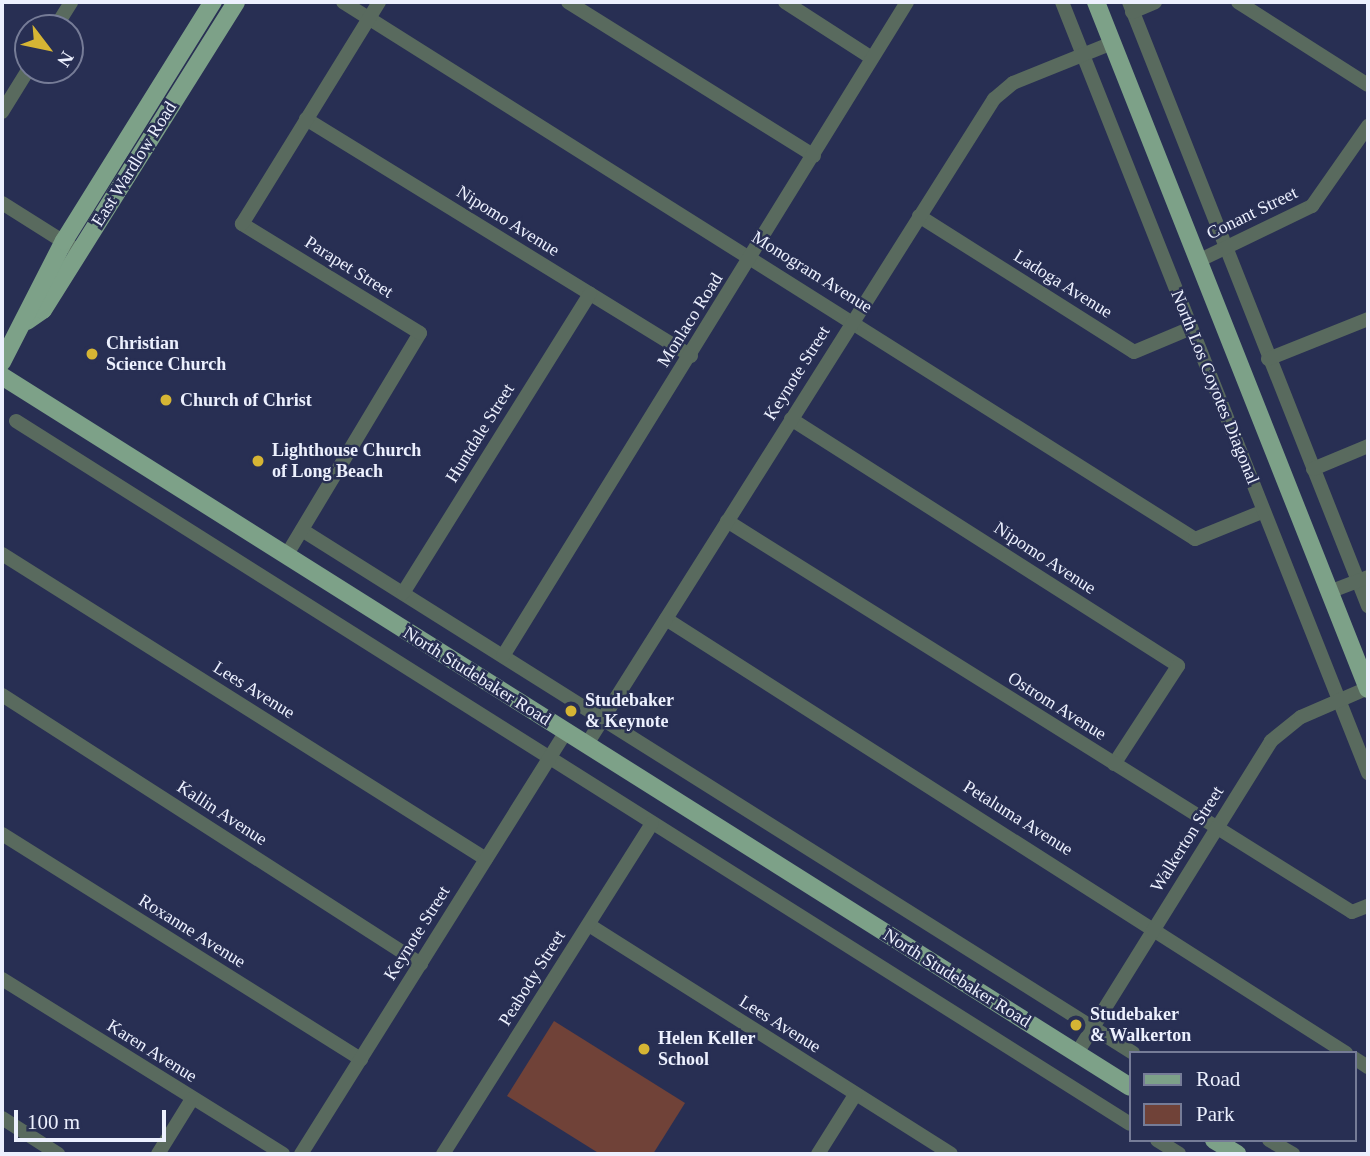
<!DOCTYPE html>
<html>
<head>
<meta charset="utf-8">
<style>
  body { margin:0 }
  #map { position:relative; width:1370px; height:1156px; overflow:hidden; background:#282f53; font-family:"Times New Roman",serif }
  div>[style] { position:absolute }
  .green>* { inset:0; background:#704238 }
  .minor>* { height:14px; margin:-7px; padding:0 7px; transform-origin:7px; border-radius:7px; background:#596a5e }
  .major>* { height:18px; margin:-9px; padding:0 9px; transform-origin:9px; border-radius:9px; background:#7da188 }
  .dots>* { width:19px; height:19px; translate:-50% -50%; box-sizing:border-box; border:4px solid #282f53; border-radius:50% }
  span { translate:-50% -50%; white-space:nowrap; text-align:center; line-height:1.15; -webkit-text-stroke:5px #282f53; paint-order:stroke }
  .street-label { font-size:18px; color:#ecf0fe }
  .poi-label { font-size:18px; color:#ecf0fe; font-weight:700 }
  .left { translate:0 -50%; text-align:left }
  .frame { position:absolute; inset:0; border:4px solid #ecf0fe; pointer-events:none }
  .legend { position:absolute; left:1129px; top:1051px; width:228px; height:91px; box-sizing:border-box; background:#282f53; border:2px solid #767c97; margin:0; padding:9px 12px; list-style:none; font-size:21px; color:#ecf0fe }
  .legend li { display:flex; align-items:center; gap:14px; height:35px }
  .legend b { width:35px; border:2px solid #767c97 }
  .north { position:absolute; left:14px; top:14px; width:70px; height:70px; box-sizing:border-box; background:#282f53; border:2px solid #767c97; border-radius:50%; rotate:122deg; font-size:19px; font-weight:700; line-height:28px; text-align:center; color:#ecf0fe }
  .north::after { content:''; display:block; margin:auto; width:24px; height:32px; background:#d6b534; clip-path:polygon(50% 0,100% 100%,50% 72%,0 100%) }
  .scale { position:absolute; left:14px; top:1110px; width:152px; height:32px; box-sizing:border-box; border:4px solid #ecf0fe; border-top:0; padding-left:9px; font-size:21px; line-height:24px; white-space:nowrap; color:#ecf0fe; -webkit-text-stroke:5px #282f53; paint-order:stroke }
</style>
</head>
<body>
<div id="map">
  <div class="green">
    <div style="clip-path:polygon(554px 1021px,685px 1103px,653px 1154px,600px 1154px,507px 1096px)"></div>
  </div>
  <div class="minor">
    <div style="left:343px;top:2px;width:1007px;rotate:32.22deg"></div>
    <div style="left:1195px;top:539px;width:74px;rotate:-22.1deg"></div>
    <div style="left:568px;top:2px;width:290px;rotate:32deg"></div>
    <div style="left:785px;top:2px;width:103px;rotate:32.8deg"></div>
    <div style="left:1062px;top:2px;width:830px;rotate:68.35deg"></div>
    <div style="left:1129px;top:2px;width:650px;rotate:68.41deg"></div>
    <div style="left:1238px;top:2px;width:154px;rotate:32.6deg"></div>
    <div style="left:1132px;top:12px;width:25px;rotate:-23deg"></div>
    <div style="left:55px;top:28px;width:31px;rotate:-58deg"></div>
    <div style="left:2px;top:112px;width:49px;rotate:-58.2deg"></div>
    <div style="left:306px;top:119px;width:452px;rotate:31.6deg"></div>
    <div style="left:2px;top:203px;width:83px;rotate:32.2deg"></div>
    <div style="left:919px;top:216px;width:254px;rotate:32.3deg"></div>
    <div style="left:1134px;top:352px;width:62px;rotate:-22.8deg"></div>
    <div style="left:1198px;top:261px;width:127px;rotate:-25.8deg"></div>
    <div style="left:1312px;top:206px;width:98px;rotate:-55deg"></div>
    <div style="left:1268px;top:359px;width:108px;rotate:-21.8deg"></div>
    <div style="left:791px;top:419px;width:459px;rotate:32.5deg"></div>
    <div style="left:1178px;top:666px;width:117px;rotate:123.1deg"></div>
    <div style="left:16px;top:421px;width:1317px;rotate:32.25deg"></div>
    <div style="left:1313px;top:469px;width:60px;rotate:-22.7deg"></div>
    <div style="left:727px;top:521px;width:737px;rotate:32.03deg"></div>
    <div style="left:1352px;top:912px;width:17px;rotate:-21deg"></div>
    <div style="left:302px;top:530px;width:982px;rotate:32.18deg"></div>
    <div style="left:2px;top:554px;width:572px;rotate:32.22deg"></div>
    <div style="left:286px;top:556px;width:260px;rotate:-59deg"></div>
    <div style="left:420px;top:333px;width:209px;rotate:-148.5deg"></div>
    <div style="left:242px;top:224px;width:261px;rotate:-58.3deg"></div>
    <div style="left:1329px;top:592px;width:42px;rotate:-21deg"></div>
    <div style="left:403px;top:593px;width:353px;rotate:-58deg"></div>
    <div style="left:666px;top:619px;width:807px;rotate:32.55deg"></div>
    <div style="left:503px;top:656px;width:769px;rotate:-58.29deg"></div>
    <div style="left:2px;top:695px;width:498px;rotate:32.7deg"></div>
    <div style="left:587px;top:744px;width:763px;rotate:-57.75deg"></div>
    <div style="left:994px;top:99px;width:25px;rotate:-40deg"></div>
    <div style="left:1013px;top:83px;width:107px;rotate:-22deg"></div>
    <div style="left:2px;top:834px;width:424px;rotate:32.1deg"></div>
    <div style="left:589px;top:925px;width:428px;rotate:32.3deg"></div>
    <div style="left:2px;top:979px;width:331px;rotate:31.9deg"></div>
    <div style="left:1077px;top:1053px;width:367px;rotate:-58.1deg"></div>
    <div style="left:1271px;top:741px;width:38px;rotate:-39deg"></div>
    <div style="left:1301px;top:717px;width:73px;rotate:-23.4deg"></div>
    <div style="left:1354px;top:1058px;width:17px;rotate:33deg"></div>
    <div style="left:2px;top:1118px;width:67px;rotate:32.7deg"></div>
    <div style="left:1157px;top:1140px;width:26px;rotate:32deg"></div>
    <div style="left:1269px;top:1140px;width:28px;rotate:30deg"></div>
    <div style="left:158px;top:1154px;width:65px;rotate:-58.3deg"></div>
    <div style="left:301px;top:1154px;width:499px;rotate:-57.9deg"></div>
    <div style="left:443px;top:1154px;width:391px;rotate:-57.7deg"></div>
    <div style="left:818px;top:1154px;width:70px;rotate:-57.9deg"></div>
  </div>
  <div class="major">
    <div style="left:1096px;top:2px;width:739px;rotate:68.4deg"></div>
    <div style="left:27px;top:321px;width:19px;rotate:-35deg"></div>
    <div style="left:43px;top:310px;width:363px;rotate:-57.9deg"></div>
    <div style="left:2px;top:362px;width:136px;rotate:-62.9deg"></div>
    <div style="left:64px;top:241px;width:282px;rotate:-58.1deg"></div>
    <div style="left:2px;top:376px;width:1333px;rotate:32.22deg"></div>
    <div style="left:1214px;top:1140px;width:27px;rotate:31deg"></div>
  </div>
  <div class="dots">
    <div style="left:92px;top:354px;background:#d6b534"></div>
    <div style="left:166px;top:400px;background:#d6b534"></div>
    <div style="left:258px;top:461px;background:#d6b534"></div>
    <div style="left:571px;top:711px;background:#d6b534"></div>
    <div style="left:1076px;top:1025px;background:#d6b534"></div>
    <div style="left:644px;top:1049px;background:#d6b534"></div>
  </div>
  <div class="street-label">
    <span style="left:134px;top:164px;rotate:-58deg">East Wardlow Road</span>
    <span style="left:1252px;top:213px;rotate:-26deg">Conant Street</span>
    <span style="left:508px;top:221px;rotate:32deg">Nipomo Avenue</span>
    <span style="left:349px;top:267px;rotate:32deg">Parapet Street</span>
    <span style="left:812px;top:272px;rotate:32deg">Monogram Avenue</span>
    <span style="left:1063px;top:284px;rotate:32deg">Ladoga Avenue</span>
    <span style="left:690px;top:320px;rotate:-58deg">Monlaco Road</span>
    <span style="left:797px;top:373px;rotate:-58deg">Keynote Street</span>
    <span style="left:1215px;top:387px;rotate:68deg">North Los Coyotes Diagonal</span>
    <span style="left:480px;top:433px;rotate:-58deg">Huntdale Street</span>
    <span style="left:1045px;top:558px;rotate:33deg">Nipomo Avenue</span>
    <span style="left:477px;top:676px;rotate:32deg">North Studebaker Road</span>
    <span style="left:254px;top:690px;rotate:32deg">Lees Avenue</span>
    <span style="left:1057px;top:706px;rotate:32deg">Ostrom Avenue</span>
    <span style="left:222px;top:813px;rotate:33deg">Kallin Avenue</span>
    <span style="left:1018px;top:818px;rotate:32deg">Petaluma Avenue</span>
    <span style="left:1187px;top:839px;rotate:-58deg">Walkerton Street</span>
    <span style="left:192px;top:931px;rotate:32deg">Roxanne Avenue</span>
    <span style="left:417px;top:933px;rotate:-58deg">Keynote Street</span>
    <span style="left:532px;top:978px;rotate:-58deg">Peabody Street</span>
    <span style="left:957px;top:978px;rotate:32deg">North Studebaker Road</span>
    <span style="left:780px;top:1024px;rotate:32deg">Lees Avenue</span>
    <span style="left:152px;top:1051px;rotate:32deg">Karen Avenue</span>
  </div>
  <div class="poi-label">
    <span class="left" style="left:106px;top:354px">Christian<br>Science Church</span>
    <span class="left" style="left:180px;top:400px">Church of Christ</span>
    <span class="left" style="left:272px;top:461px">Lighthouse Church<br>of Long Beach</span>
    <span class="left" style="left:585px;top:711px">Studebaker<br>&amp; Keynote</span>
    <span class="left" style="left:1090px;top:1025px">Studebaker<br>&amp; Walkerton</span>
    <span class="left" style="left:658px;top:1049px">Helen Keller<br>School</span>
  </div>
  <div class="frame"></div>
  <ul class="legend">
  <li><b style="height:9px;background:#7da188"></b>Road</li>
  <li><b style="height:19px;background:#704238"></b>Park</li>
  </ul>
  <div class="north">N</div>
  <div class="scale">100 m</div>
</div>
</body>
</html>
